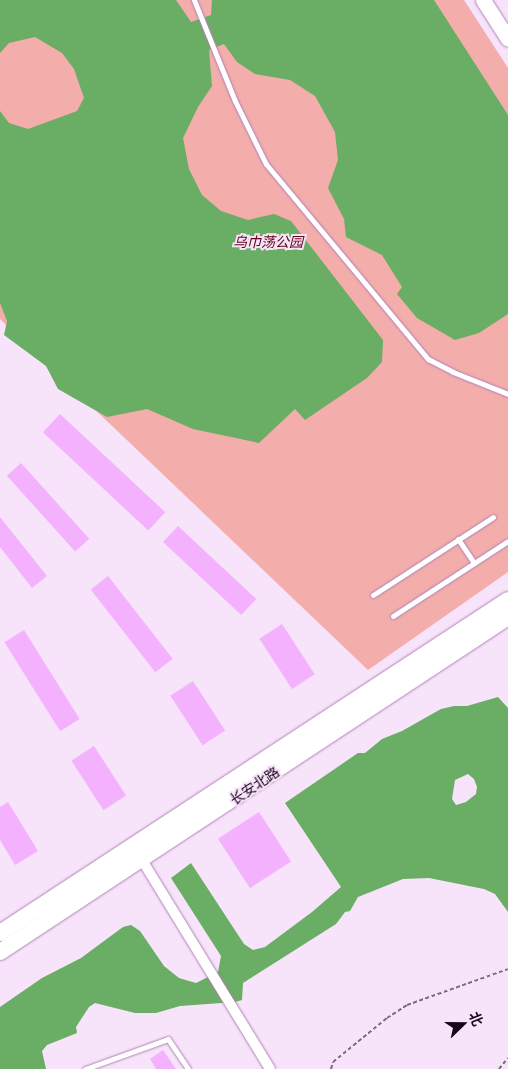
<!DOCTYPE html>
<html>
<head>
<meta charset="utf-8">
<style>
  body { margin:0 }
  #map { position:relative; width:508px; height:1069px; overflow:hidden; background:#f7e3fa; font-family:Georgia,"Noto Sans SC",serif }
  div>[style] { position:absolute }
  .green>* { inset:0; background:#f3adaa }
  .water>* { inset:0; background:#6aad64 }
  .building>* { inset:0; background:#f4b2fe; transform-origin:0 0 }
  .path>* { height:2px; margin-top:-1px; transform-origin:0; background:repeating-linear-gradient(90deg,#7d6b80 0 4px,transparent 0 6.5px) }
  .roads { filter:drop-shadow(0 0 1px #b282b9) drop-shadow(0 0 1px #b282b9) }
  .service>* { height:5px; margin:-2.5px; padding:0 2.5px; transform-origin:2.5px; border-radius:2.5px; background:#fff }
  .minor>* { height:10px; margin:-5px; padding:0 5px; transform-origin:5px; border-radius:5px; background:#fff }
  .secondary>* { height:15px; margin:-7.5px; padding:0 7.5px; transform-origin:7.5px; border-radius:7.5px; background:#fff }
  .primary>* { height:16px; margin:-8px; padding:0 8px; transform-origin:8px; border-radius:8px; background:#fff }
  span { translate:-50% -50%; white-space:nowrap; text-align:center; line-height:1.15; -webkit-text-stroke:4px #f7e3fa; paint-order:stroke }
  .park-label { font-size:14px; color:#610311; font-style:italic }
  .street-label { font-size:14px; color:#18071a }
  .north { position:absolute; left:438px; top:999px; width:50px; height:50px; -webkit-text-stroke:4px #f7e3fa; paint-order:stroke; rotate:68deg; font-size:14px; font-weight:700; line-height:20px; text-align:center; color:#18071a }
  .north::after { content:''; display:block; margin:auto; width:18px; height:22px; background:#18071a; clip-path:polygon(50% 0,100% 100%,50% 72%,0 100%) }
</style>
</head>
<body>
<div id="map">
  <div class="green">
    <div style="clip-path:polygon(0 0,464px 0,508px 68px,508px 572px,368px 670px,0 319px)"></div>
  </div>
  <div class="water">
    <div style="clip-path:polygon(0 0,176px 0,191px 22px,211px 15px,212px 0,434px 0,508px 115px,508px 314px,479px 333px,455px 340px,417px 318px,397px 294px,402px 287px,382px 255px,346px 237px,344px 219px,328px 188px,338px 160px,335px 132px,315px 96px,290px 80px,255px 74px,237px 62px,224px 44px,209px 50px,212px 86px,198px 107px,183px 138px,189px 169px,202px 195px,221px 211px,248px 220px,274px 214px,291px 221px,383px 340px,382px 362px,367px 378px,305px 420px,295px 409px,259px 443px,193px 429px,147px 409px,107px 417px,58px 389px,46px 366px,4px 335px,7px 321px,0 303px,0 111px,9px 123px,28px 129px,77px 111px,84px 98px,74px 69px,62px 53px,35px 37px,9px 43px,0 53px)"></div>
    <div style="clip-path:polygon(evenodd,498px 697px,508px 708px,508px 912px,495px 894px,484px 889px,429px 878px,403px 879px,358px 897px,350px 911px,345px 912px,336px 924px,243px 983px,242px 1000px,235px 1002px,180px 1006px,156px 1013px,135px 1013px,95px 1003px,89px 1007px,76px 1027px,77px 1033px,47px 1045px,42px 1051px,46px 1069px,0 1069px,0 1007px,42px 978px,81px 958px,123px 927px,131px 925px,140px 931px,164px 966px,179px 978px,196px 983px,218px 972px,221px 956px,171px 878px,191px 863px,244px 944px,253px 950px,265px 947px,312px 912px,341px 887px,285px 803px,358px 753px,365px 753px,382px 739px,402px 731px,441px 709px,454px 706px,467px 706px,498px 697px,468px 774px,474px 779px,477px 787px,476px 794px,466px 802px,456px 805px,452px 799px,455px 780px,468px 774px)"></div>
  </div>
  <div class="building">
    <div style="left:60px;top:414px;width:144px;height:25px;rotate:43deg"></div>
    <div style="left:21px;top:463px;width:102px;height:19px;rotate:48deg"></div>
    <div style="clip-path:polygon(0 517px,47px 576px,32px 588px,0 547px)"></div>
    <div style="left:178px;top:526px;width:107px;height:22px;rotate:43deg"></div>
    <div style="left:108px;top:576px;width:105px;height:22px;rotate:52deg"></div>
    <div style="left:282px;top:624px;width:60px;height:27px;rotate:57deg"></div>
    <div style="left:24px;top:630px;width:105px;height:23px;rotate:58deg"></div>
    <div style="left:193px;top:681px;width:59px;height:27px;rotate:57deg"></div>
    <div style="left:94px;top:746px;width:59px;height:27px;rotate:57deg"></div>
    <div style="clip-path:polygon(8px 802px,38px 851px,15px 865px,0 840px,0 807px)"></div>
    <div style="left:259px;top:812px;width:59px;height:49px;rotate:57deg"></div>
    <div style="clip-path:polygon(163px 1050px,176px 1069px,156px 1069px,150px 1059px)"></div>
  </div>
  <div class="path">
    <div style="left:331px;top:1069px;width:7px;rotate:-74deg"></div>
    <div style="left:333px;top:1062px;width:70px;rotate:-39.2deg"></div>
    <div style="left:387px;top:1018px;width:24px;rotate:-33deg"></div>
    <div style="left:407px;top:1005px;width:107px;rotate:-19.6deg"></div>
    <div style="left:499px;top:1069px;width:14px;rotate:-51deg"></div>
  </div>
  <div class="roads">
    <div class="service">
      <div style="left:194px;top:0;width:109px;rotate:67.9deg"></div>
      <div style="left:235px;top:101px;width:70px;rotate:63.8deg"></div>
      <div style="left:266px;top:164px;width:254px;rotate:50.3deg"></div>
      <div style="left:428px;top:359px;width:28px;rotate:27deg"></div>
      <div style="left:453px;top:372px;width:59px;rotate:21.8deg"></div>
      <div style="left:458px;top:539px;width:29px;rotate:56deg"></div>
      <div style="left:373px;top:595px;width:143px;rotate:-33deg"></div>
      <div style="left:393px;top:616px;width:137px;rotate:-33.1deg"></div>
      <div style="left:85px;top:1069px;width:88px;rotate:-19.9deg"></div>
      <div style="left:168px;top:1039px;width:36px;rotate:56deg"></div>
    </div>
    <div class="minor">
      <div style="left:142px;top:860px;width:245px;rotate:58.5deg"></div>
    </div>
    <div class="secondary">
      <div style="left:483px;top:0;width:46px;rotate:57.3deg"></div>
    </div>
    <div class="primary">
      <div style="left:0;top:933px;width:607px;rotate:-33.25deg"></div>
      <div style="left:0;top:952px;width:609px;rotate:-33.4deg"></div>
    </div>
  </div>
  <div class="park-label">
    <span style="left:268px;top:241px">乌巾荡公园</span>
  </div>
  <div class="street-label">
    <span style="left:254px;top:785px;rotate:-34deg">长安北路</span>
  </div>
  <div class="north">北</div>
</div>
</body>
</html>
